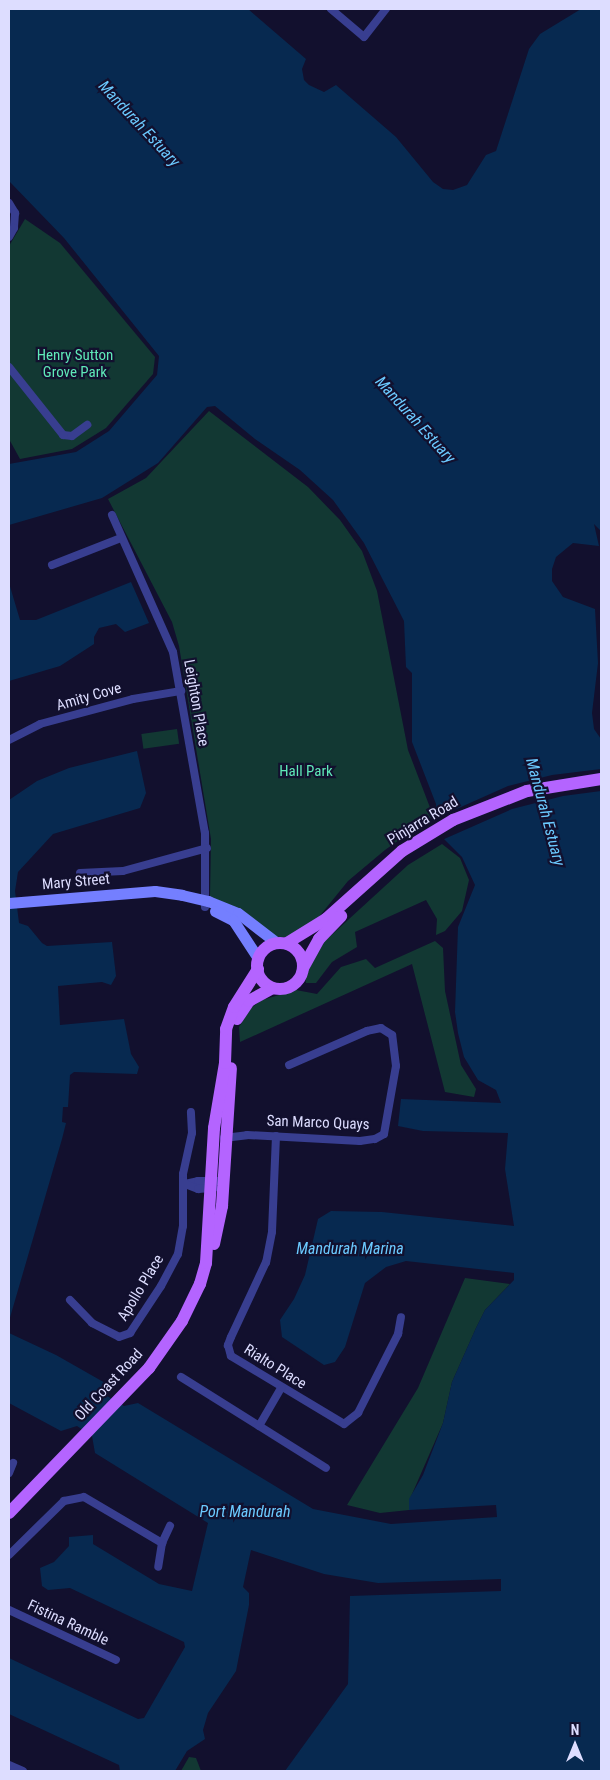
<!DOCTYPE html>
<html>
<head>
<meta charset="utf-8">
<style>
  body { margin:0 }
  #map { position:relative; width:610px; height:1780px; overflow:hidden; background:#12102e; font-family:"Roboto Condensed",sans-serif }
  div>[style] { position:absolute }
  .green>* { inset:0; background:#123833; transform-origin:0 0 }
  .water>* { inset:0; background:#072950 }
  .pier>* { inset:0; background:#12102e }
  .street>* { height:8px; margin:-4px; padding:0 4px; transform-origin:4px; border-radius:4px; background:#383e90 }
  .secondary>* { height:11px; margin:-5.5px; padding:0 5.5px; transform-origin:5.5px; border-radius:5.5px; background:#747fff }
  .primary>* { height:12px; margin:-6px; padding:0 6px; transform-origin:6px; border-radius:6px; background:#b464ff }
  .primary>.ring { margin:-6px; padding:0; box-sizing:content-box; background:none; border:12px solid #b464ff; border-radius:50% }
  span { translate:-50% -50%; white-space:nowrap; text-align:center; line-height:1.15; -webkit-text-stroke:4.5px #12102e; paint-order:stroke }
  .park-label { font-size:15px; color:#5fe9b8 }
  .street-label { font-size:15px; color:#ddf }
  .water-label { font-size:16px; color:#6bcaff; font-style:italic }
  .frame { position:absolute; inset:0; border:10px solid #ddf; pointer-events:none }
  .north { position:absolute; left:550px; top:1720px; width:50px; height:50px; -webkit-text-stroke:4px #12102e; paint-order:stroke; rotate:0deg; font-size:14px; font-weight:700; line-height:20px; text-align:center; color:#ddf }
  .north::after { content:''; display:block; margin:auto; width:18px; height:22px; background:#ddf; clip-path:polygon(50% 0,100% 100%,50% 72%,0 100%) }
</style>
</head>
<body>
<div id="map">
  <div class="green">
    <div style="clip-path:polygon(25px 219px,60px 243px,155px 357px,153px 374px,106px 428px,72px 449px,20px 459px,9px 439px,9px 246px)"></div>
    <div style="clip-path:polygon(209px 411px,308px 487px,340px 520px,362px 551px,377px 591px,408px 750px,431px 810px,431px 818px,419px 824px,419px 826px,385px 850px,348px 881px,318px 918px,288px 937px,274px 937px,210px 896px,211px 839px,179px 646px,172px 622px,108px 499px,146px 478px)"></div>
    <div style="left:177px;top:729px;width:15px;height:36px;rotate:82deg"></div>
    <div style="clip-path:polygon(442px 844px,460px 858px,469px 880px,462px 911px,445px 931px,436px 935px,437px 919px,426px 900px,355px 932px,357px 947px,332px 962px,316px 983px,306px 983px,305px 977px,313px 959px,325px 941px,408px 865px)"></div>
    <div style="clip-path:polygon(435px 941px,443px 948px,445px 991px,461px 1065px,476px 1089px,474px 1097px,445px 1092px,412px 964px,240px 1042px,239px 1027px,251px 1008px,262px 1000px,296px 990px,317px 994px,341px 967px,366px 959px,375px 968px)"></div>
    <div style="clip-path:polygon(465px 1278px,510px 1284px,485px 1310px,476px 1328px,452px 1382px,443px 1423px,409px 1501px,409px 1510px,380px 1513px,347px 1505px,418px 1388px)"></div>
    <div style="clip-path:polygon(189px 1757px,196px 1758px,201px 1771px,181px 1771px)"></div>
  </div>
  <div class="water">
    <div style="clip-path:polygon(9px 9px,248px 9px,306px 59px,302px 69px,304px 80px,309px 85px,324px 92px,336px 85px,396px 137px,433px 182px,443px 189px,453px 190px,467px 185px,486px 155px,496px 151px,529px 49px,540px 34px,581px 9px,601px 9px,601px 531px,594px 524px,599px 546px,573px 543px,556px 557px,552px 569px,552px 581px,563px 597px,595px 609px,598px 663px,592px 713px,594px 729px,601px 739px,601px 1771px,285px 1771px,348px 1684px,350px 1596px,501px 1591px,501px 1579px,378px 1583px,324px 1574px,251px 1550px,243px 1587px,249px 1593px,249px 1605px,236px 1671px,208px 1713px,203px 1730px,205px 1739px,187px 1751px,175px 1771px,120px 1771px,119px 1765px,9px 1714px,9px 1658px,138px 1719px,144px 1718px,185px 1647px,184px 1642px,70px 1588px,48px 1590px,42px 1586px,40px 1568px,54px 1562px,69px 1546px,69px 1537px,93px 1535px,93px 1544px,159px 1584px,192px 1591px,208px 1523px,95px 1453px,92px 1436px,77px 1426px,61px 1431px,9px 1403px,9px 1333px,56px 1355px,107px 1384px,107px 1396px,124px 1406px,138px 1403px,313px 1509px,391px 1524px,497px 1517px,496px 1505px,409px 1510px,409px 1499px,423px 1475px,443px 1423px,452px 1382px,476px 1328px,485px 1310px,514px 1280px,514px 1273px,406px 1261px,386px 1267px,365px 1283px,345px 1347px,335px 1362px,324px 1365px,282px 1337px,280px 1320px,294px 1299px,305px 1275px,318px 1219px,331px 1211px,382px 1212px,514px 1226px,505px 1169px,508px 1133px,423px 1131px,398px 1126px,401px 1099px,501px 1103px,496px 1090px,478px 1080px,464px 1057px,458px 1033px,455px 1012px,458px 927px,475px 885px,462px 857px,438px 833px,436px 804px,412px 742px,412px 673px,406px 667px,404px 621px,364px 543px,333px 500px,300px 470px,255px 439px,215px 406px,207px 407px,158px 463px,102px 498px,9px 525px,9px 464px,76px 452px,109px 431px,157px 375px,159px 356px,64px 238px,9px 181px)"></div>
    <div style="clip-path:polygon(131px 582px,149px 623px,125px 632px,116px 624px,99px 628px,94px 637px,94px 644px,60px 666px,9px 681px,9px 583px,20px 620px,36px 620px)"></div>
    <div style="clip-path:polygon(137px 751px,146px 793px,140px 808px,53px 834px,18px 872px,15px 891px,19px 923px,28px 926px,42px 943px,47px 946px,112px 942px,116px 976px,111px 985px,102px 982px,58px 986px,60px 1025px,124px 1019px,131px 1054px,139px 1067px,137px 1074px,74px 1072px,70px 1075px,68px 1107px,63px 1107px,62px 1122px,66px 1123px,62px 1139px,9px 1321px,9px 800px,37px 781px,69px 768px)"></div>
  </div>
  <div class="pier">
    <div style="clip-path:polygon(601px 769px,601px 791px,563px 796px,512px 809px,442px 840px,436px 830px,434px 819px,508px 786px,552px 775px)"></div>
  </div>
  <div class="street">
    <div style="left:331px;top:9px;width:43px;rotate:40.3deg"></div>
    <div style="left:364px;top:37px;width:36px;rotate:-52deg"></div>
    <div style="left:9px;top:203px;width:12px;rotate:59deg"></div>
    <div style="left:15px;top:213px;width:15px;rotate:94deg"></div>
    <div style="left:14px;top:228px;width:10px;rotate:119deg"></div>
    <div style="left:9px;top:367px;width:87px;rotate:51.5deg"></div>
    <div style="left:63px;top:435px;width:9px;rotate:6deg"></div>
    <div style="left:72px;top:436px;width:19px;rotate:-36deg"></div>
    <div style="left:112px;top:515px;width:150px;rotate:66deg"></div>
    <div style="left:173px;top:652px;width:184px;rotate:80deg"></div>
    <div style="left:205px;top:833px;width:74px;rotate:90deg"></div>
    <div style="left:52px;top:565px;width:74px;rotate:-21.4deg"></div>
    <div style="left:9px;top:740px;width:35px;rotate:-27deg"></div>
    <div style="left:40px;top:724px;width:96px;rotate:-15deg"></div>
    <div style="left:133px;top:699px;width:49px;rotate:-9.5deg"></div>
    <div style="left:80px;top:873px;width:43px;rotate:-2.7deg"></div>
    <div style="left:123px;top:871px;width:87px;rotate:-15.3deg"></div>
    <div style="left:276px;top:1136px;width:96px;rotate:92.4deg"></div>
    <div style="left:272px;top:1232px;width:31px;rotate:101deg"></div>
    <div style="left:266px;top:1262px;width:83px;rotate:115deg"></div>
    <div style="left:231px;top:1337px;width:9px;rotate:111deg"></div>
    <div style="left:228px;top:1345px;width:11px;rotate:75deg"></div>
    <div style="left:231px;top:1356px;width:132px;rotate:31deg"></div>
    <div style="left:344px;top:1424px;width:18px;rotate:-38deg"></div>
    <div style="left:358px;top:1413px;width:89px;rotate:-63.1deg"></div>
    <div style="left:398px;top:1334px;width:17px;rotate:-80deg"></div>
    <div style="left:224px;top:1138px;width:23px;rotate:-7deg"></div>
    <div style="left:247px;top:1135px;width:113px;rotate:3deg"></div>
    <div style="left:360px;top:1141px;width:15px;rotate:-8deg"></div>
    <div style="left:375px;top:1139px;width:10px;rotate:-29deg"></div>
    <div style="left:384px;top:1134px;width:69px;rotate:-80deg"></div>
    <div style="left:396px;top:1066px;width:31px;rotate:-97deg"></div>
    <div style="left:392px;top:1035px;width:13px;rotate:-148deg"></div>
    <div style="left:381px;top:1028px;width:14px;rotate:168deg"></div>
    <div style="left:367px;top:1031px;width:85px;rotate:156.4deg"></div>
    <div style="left:185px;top:1184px;width:13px;rotate:-13deg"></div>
    <div style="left:198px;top:1181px;width:26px"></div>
    <div style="left:185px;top:1184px;width:14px;rotate:21deg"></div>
    <div style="left:198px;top:1189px;width:16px;rotate:-4deg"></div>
    <div style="left:70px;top:1300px;width:32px;rotate:46deg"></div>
    <div style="left:92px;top:1323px;width:30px;rotate:27deg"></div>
    <div style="left:119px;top:1337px;width:12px;rotate:-20deg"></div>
    <div style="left:130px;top:1333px;width:56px;rotate:-56.6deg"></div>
    <div style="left:161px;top:1286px;width:36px;rotate:-62deg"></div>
    <div style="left:178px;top:1254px;width:28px;rotate:-80deg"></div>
    <div style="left:183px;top:1226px;width:52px;rotate:-90deg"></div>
    <div style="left:183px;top:1174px;width:42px;rotate:-77.6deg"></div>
    <div style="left:192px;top:1133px;width:21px;rotate:-93deg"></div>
    <div style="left:181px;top:1377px;width:171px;rotate:32.1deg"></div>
    <div style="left:259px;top:1426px;width:44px;rotate:-59.9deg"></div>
    <div style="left:9px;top:1473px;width:11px;rotate:-68deg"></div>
    <div style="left:162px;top:1543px;width:19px;rotate:-65deg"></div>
    <div style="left:9px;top:1555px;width:77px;rotate:-44.5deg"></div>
    <div style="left:64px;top:1501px;width:20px;rotate:-11deg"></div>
    <div style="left:84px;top:1497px;width:91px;rotate:30.5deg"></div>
    <div style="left:162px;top:1543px;width:24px;rotate:99deg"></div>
    <div style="left:9px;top:1610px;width:118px;rotate:25deg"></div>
    <div style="left:9px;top:1765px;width:15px;rotate:23deg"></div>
  </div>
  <div class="secondary">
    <div style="left:9px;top:903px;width:146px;rotate:-4.7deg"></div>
    <div style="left:155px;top:891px;width:27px;rotate:8deg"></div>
    <div style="left:182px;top:895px;width:27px;rotate:13deg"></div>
    <div style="left:208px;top:901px;width:32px;rotate:22deg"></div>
    <div style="left:238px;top:913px;width:49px;rotate:37.6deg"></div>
    <div style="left:215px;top:911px;width:20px;rotate:27deg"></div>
    <div style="left:233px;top:920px;width:45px;rotate:56.7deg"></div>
  </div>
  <div class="primary">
    <div style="left:287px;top:943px;width:46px;rotate:-31.6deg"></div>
    <div style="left:326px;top:919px;width:102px;rotate:-41.8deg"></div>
    <div style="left:402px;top:851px;width:60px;rotate:-31.3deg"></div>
    <div style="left:453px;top:820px;width:79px;rotate:-21.4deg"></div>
    <div style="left:527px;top:791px;width:75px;rotate:-9.2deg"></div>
    <div class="ring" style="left:257px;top:943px;width:34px;height:34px"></div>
    <div style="left:303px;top:968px;width:33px;rotate:-61deg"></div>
    <div style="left:319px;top:939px;width:32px;rotate:-46deg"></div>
    <div style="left:237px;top:1019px;width:22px;rotate:-56deg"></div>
    <div style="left:249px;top:1001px;width:26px;rotate:-29deg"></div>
    <div style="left:214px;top:1244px;width:39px;rotate:-78deg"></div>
    <div style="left:222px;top:1206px;width:138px;rotate:-86.3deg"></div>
    <div style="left:9px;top:1513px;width:202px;rotate:-46deg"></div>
    <div style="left:149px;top:1368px;width:57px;rotate:-54.9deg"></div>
    <div style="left:182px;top:1321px;width:41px;rotate:-64.1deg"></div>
    <div style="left:200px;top:1284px;width:22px;rotate:-74deg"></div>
    <div style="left:206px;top:1263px;width:135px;rotate:-86.6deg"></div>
    <div style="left:214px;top:1128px;width:66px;rotate:-80.4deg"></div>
    <div style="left:225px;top:1063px;width:34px;rotate:-88deg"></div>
    <div style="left:226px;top:1029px;width:23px;rotate:-70deg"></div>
    <div style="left:234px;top:1007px;width:45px;rotate:-57.7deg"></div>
  </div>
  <div class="park-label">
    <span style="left:75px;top:364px">Henry Sutton<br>Grove Park</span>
    <span style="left:306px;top:772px">Hall Park</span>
  </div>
  <div class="street-label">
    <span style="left:89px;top:697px;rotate:-16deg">Amity Cove</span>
    <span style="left:196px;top:703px;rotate:80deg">Leighton Place</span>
    <span style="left:423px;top:821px;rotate:-31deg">Pinjarra Road</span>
    <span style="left:76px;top:882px;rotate:-5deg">Mary Street</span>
    <span style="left:318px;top:1123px;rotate:2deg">San Marco Quays</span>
    <span style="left:141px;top:1288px;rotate:-59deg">Apollo Place</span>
    <span style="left:275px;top:1367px;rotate:32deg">Rialto Place</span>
    <span style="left:109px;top:1385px;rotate:-47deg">Old Coast Road</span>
    <span style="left:68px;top:1623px;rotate:25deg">Fistina Ramble</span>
  </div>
  <div class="water-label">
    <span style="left:139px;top:124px;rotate:47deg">Mandurah Estuary</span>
    <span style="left:415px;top:420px;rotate:48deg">Mandurah Estuary</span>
    <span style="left:545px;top:812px;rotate:75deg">Mandurah Estuary</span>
    <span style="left:350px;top:1249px">Mandurah Marina</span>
    <span style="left:245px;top:1512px">Port Mandurah</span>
  </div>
  <div class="frame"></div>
  <div class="north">N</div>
</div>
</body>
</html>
